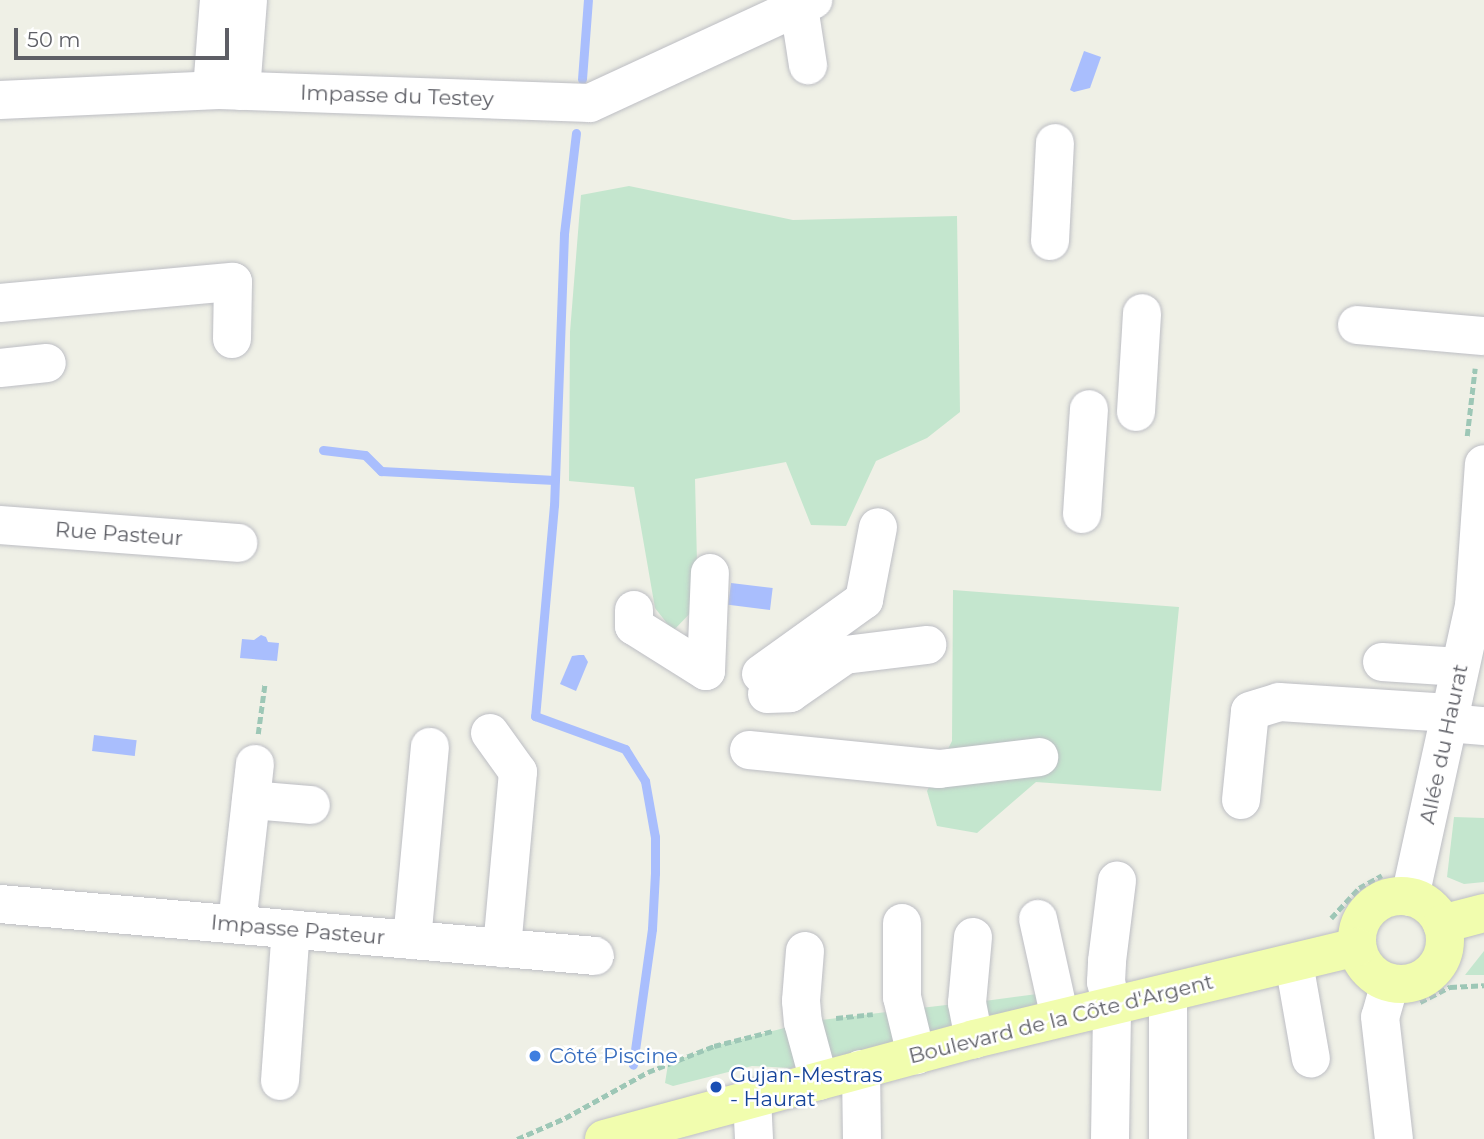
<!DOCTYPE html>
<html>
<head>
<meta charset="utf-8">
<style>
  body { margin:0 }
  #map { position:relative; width:1484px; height:1139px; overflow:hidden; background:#eff0e6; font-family:Montserrat,sans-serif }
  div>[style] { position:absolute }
  .green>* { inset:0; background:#c4e6ce }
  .water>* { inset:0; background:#a9befd; transform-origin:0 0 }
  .stream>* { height:9px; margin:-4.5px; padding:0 4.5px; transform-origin:4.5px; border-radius:4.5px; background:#a9befd }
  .path>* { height:4.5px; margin-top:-2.25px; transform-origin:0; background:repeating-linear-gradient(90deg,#9dc7b6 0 7px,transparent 0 10.5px) }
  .roads { filter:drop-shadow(0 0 2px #bdbec4) drop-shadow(0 0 2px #bdbec4) }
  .minor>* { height:38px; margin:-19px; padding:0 19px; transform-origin:19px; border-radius:19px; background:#fff }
  .major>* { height:38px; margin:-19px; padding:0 19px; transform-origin:19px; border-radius:19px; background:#f1fdae }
  .major>.ring { margin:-19px; padding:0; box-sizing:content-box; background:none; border:38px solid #f1fdae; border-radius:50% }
  .dots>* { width:19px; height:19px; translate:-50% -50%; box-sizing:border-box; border:4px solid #fff; border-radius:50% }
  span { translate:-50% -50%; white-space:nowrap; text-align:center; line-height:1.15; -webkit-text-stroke:5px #fff; paint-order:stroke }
  .street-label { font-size:21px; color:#5e5f66 }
  .shop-label { font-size:21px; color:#366cbe }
  .left { translate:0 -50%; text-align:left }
  .transit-label { font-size:21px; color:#164399 }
  .scale { position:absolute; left:14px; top:28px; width:215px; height:32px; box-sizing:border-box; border:4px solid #5e5f66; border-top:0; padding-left:9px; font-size:21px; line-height:24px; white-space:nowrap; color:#5e5f66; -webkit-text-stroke:5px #fff; paint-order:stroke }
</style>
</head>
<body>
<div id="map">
  <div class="green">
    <div style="clip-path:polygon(629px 186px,793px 220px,957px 216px,960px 412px,927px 438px,876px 461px,846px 526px,811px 525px,786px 462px,695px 479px,698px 605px,673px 631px,655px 608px,634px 487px,569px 481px,570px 332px,581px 195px)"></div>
    <div style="clip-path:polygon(953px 590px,1179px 607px,1161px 791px,1036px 782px,977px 833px,937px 826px,927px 791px,952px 741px)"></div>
    <div style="clip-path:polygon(1454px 817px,1484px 818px,1484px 882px,1464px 884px,1447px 877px)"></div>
    <div style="clip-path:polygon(1484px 951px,1484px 975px,1465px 975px)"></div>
    <div style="clip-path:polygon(1045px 993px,1038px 1010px,990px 1023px,977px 1002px)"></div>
    <div style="clip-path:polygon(955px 1004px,959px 1021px,950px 1033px,928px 1039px,912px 1009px)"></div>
    <div style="clip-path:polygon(895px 1011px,894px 1047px,835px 1063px,813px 1021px)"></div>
    <div style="clip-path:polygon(792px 1026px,801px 1064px,791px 1068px,752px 1066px,673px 1086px,665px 1083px,668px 1064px,714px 1046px)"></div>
  </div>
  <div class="water">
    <div style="clip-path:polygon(1084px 51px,1101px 57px,1090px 88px,1074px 92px,1070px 90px)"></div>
    <div style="left:731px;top:583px;width:42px;height:22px;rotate:7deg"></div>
    <div style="clip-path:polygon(261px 635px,266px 637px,268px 642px,279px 643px,277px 661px,240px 658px,242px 639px,254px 640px)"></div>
    <div style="clip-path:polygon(579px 655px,584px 655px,588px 662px,576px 691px,560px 684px,572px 656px)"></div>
    <div style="left:94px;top:735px;width:43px;height:16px;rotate:7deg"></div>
  </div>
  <div class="stream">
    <div style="left:582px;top:79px;width:79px;rotate:-85.7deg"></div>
    <div style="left:576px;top:133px;width:102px;rotate:96.8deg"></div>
    <div style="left:564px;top:234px;width:271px;rotate:92.1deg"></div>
    <div style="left:554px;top:505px;width:212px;rotate:95.1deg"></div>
    <div style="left:535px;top:716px;width:96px;rotate:20.1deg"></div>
    <div style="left:625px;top:749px;width:38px;rotate:58deg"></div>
    <div style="left:645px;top:781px;width:57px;rotate:79.9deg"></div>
    <div style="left:655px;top:837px;width:36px;rotate:90deg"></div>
    <div style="left:655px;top:873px;width:56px;rotate:93.1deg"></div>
    <div style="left:652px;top:929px;width:137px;rotate:98deg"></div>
    <div style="left:323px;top:450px;width:42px;rotate:6.8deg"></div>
    <div style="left:365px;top:455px;width:23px;rotate:45deg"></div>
    <div style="left:381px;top:471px;width:174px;rotate:3deg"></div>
  </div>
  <div class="path">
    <div style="left:1467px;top:436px;width:68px;rotate:-83.3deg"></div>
    <div style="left:258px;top:734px;width:52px;rotate:-82.3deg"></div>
    <div style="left:1331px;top:918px;width:41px;rotate:-47deg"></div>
    <div style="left:1359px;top:888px;width:26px;rotate:-29deg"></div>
    <div style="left:1420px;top:1002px;width:34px;rotate:-27deg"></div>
    <div style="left:1450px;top:987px;width:34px;rotate:-3deg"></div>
    <div style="left:836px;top:1018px;width:37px;rotate:-6deg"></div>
    <div style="left:517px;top:1139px;width:52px;rotate:-23.6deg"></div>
    <div style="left:565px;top:1118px;width:95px;rotate:-29deg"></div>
    <div style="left:648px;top:1072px;width:71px;rotate:-21.5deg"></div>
    <div style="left:714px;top:1046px;width:61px;rotate:-14.3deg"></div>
  </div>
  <div class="roads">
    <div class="minor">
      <div style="left:799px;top:7px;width:59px;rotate:81.2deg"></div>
      <div style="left:212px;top:90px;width:90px;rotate:-85.6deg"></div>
      <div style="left:241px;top:91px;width:91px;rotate:-85.6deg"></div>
      <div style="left:0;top:100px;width:219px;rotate:-2.6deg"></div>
      <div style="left:219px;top:90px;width:371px;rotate:2deg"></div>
      <div style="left:590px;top:103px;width:246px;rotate:-24.8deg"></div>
      <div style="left:1050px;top:241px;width:98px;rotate:-87.1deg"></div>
      <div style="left:0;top:303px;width:234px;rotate:-5.2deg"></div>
      <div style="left:233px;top:282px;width:57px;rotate:91deg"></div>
      <div style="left:1357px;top:325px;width:127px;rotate:5deg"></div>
      <div style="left:0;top:368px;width:47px;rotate:-6.1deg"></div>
      <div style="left:1136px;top:412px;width:99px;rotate:-86.5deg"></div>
      <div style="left:1082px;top:514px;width:105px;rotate:-86.2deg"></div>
      <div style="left:0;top:525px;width:239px;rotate:4.3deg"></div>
      <div style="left:634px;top:610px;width:16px;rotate:90deg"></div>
      <div style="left:634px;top:626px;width:85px;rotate:32deg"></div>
      <div style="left:706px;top:671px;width:98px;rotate:-87.7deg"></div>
      <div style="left:1382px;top:662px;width:78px;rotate:3.7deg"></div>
      <div style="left:761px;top:674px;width:127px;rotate:-35.7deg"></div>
      <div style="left:864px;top:600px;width:74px;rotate:-79.1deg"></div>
      <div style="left:767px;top:694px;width:23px;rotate:-2deg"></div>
      <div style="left:790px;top:693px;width:67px;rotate:-34.6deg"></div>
      <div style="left:845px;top:655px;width:83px;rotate:-7deg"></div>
      <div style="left:1448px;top:723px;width:36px;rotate:5deg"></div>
      <div style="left:490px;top:733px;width:48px;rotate:54.3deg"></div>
      <div style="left:518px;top:772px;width:177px;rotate:95.2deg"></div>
      <div style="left:749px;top:750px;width:191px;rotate:5.7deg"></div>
      <div style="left:939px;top:769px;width:101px;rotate:-6.8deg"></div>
      <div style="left:251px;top:800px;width:60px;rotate:4.8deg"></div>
      <div style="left:1241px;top:800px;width:89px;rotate:-84.2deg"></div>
      <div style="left:1250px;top:711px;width:30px;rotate:-17deg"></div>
      <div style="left:1279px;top:702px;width:171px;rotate:3.7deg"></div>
      <div style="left:1410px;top:897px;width:298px;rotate:-77.6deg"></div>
      <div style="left:1474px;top:606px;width:142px;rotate:-86deg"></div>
      <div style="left:0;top:904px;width:597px;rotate:4.99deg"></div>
      <div style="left:1038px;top:919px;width:101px;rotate:77.5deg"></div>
      <div style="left:902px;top:923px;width:74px;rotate:90deg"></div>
      <div style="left:902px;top:997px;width:60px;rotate:76.4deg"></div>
      <div style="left:237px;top:924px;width:161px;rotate:-83.6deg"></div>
      <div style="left:973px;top:937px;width:66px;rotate:95.2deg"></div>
      <div style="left:967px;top:1003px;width:37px;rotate:79deg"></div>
      <div style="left:412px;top:940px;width:194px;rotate:-84.7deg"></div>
      <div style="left:805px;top:951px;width:50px;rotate:94.6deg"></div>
      <div style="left:801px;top:1001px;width:21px;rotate:85deg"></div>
      <div style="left:803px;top:1022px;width:61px;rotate:74.8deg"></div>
      <div style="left:1294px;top:963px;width:97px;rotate:80deg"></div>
      <div style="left:1390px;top:983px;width:35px;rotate:106deg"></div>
      <div style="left:1380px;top:1017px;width:123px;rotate:83.5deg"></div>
      <div style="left:1168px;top:993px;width:146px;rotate:90deg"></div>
      <div style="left:861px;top:1069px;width:70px;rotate:89.2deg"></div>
      <div style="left:280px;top:1081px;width:152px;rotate:-85.9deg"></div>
      <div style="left:752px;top:1098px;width:41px;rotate:87.2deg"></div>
      <div style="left:1110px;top:1139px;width:133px;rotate:-89.1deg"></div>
      <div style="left:1112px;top:1006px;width:25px;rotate:-104deg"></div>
      <div style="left:1106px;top:982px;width:21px;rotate:-87deg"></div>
      <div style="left:1107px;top:961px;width:81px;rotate:-82.9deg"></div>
    </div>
    <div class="major">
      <div class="ring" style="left:1357px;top:896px;width:50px;height:50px"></div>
      <div style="left:1442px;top:924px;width:43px;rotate:-14.7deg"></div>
      <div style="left:604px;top:1139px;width:383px;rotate:-15.1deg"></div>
      <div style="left:974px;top:1039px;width:394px;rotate:-13.5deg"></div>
    </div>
  </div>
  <div class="dots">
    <div style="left:535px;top:1056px;background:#3f7fe0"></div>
    <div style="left:716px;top:1087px;background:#1a4fb4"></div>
  </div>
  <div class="street-label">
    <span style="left:397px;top:96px;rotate:2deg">Impasse du Testey</span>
    <span style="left:119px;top:534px;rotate:4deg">Rue Pasteur</span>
    <span style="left:1444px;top:744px;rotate:-78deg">Allée du Haurat</span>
    <span style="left:298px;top:930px;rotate:5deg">Impasse Pasteur</span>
    <span style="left:1061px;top:1019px;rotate:-14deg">Boulevard de la Côte d'Argent</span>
  </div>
  <div class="shop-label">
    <span class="left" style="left:549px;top:1056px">Côté Piscine</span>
  </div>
  <div class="transit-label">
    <span class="left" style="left:730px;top:1087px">Gujan-Mestras<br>- Haurat</span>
  </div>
  <div class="scale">50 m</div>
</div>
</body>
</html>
